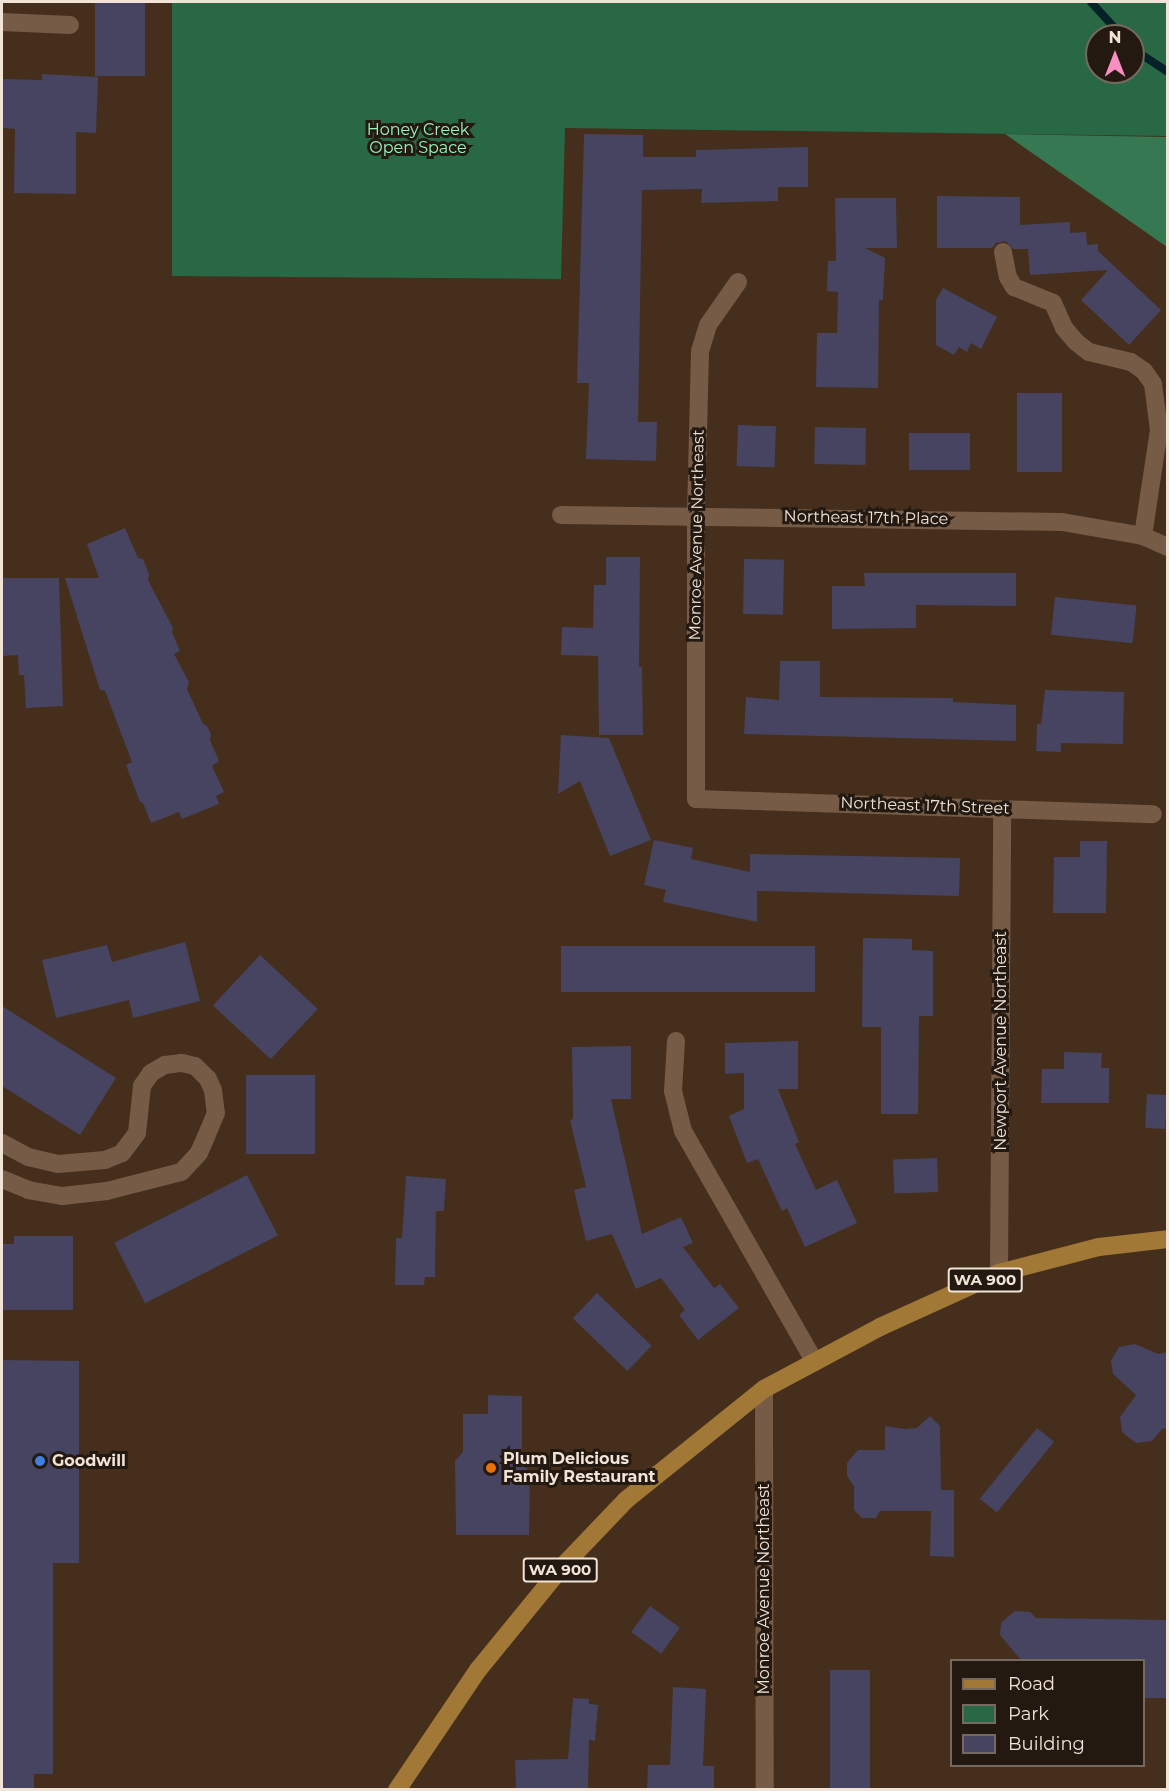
<!DOCTYPE html>
<html>
<head>
<meta charset="utf-8">
<style>
  body { margin:0 }
  #map { position:relative; width:1169px; height:1791px; overflow:hidden; background:#452e1b; font-family:Montserrat,sans-serif }
  div>[style] { position:absolute }
  .green>* { inset:0; background:#286845 }
  .forest>* { inset:0; background:#357852 }
  .stream>* { height:8px; margin:-4px; padding:0 4px; transform-origin:4px; border-radius:4px; background:#042227 }
  .building>* { inset:0; background:#464460; transform-origin:0 0 }
  .minor>* { height:18px; margin:-9px; padding:0 9px; transform-origin:9px; border-radius:9px; background:#765c47 }
  .primary>* { height:18px; margin:-9px; padding:0 9px; transform-origin:9px; border-radius:9px; background:#a27837 }
  .dots>* { width:16px; height:16px; translate:-50% -50%; box-sizing:border-box; border:3px solid #231910; border-radius:50% }
  span { translate:-50% -50%; white-space:nowrap; text-align:center; line-height:1.15; -webkit-text-stroke:6px #231910; paint-order:stroke }
  .shield-label span { padding:2px 4px; background:#231910; border:2px solid; border-radius:4px; -webkit-text-stroke-width:0 }
  .shield-label { font-size:15px; color:#f2e3d7; font-weight:700 }
  .park-label { font-size:16px; color:#95f4ba }
  .street-label { font-size:16px; color:#f2e3d7 }
  .poi-label { font-size:16px; color:#f2e3d7; font-weight:700 }
  .left { translate:0 -50%; text-align:left }
  .frame { position:absolute; inset:0; border:3px solid #f2e3d7; pointer-events:none }
  .legend { position:absolute; left:950px; top:1659px; width:195px; height:108px; box-sizing:border-box; background:#231910; border:2px solid #766a60; margin:0; padding:8px 10px; list-style:none; font-size:18px; color:#f2e3d7 }
  .legend li { display:flex; align-items:center; gap:12px; height:30px }
  .legend b { width:30px; border:2px solid #766a60 }
  .north { position:absolute; left:1085px; top:24px; width:60px; height:60px; box-sizing:border-box; background:#231910; border:2px solid #766a60; border-radius:50%; rotate:0deg; font-size:16px; font-weight:700; line-height:24px; text-align:center; color:#f2e3d7 }
  .north::after { content:''; display:block; margin:auto; width:21px; height:27px; background:#fc8fc2; clip-path:polygon(50% 0,100% 100%,50% 72%,0 100%) }
</style>
</head>
<body>
<div id="map">
  <div class="green">
    <div style="clip-path:polygon(evenodd,172px 2px,1167px 2px,1167px 136px,565px 128px,561px 279px,172px 276px,172px 2px,1097px 36px,1133px 36px,1133px 72px,1097px 72px,1097px 36px)"></div>
  </div>
  <div class="forest">
    <div style="clip-path:polygon(1005px 134px,1167px 137px,1167px 247px)"></div>
  </div>
  <div class="stream">
    <div style="left:1091px;top:2px;width:46px;rotate:47.6deg"></div>
    <div style="left:1133px;top:49px;width:42px;rotate:33.3deg"></div>
  </div>
  <div class="building">
    <div style="left:95px;top:2px;width:50px;height:74px"></div>
    <div style="clip-path:polygon(42px 74px,98px 77px,96px 133px,76px 132px,76px 194px,14px 193px,15px 129px,2px 128px,2px 79px,42px 80px)"></div>
    <div style="clip-path:polygon(584px 134px,643px 135px,643px 157px,696px 157px,696px 150px,808px 147px,808px 187px,778px 187px,778px 201px,701px 203px,702px 189px,642px 190px,638px 422px,657px 422px,656px 461px,586px 459px,589px 383px,577px 383px)"></div>
    <div style="clip-path:polygon(937px 196px,1020px 197px,1020px 225px,1070px 222px,1070px 233px,1086px 232px,1087px 245px,1098px 244px,1098px 251px,1161px 310px,1129px 345px,1081px 300px,1108px 270px,1030px 275px,1028px 249px,1013px 249px,1006px 241px,996px 243px,992px 248px,937px 248px)"></div>
    <div style="clip-path:polygon(835px 198px,896px 198px,897px 248px,865px 248px,885px 258px,883px 300px,879px 300px,878px 388px,816px 387px,817px 333px,837px 333px,838px 292px,827px 291px,828px 261px,836px 261px)"></div>
    <div style="clip-path:polygon(943px 288px,997px 317px,981px 349px,971px 343px,967px 352px,959px 347px,954px 355px,936px 345px,936px 300px)"></div>
    <div style="left:1017px;top:393px;width:45px;height:79px"></div>
    <div style="left:738px;top:425px;width:38px;height:41px;rotate:2deg"></div>
    <div style="left:815px;top:427px;width:51px;height:37px;rotate:1deg"></div>
    <div style="left:909px;top:433px;width:61px;height:37px"></div>
    <div style="clip-path:polygon(125px 528px,138px 558px,143px 559px,149px 574px,148px 580px,173px 628px,172px 632px,180px 651px,174px 654px,189px 682px,187px 689px,203px 724px,207px 726px,211px 734px,210px 740px,219px 761px,212px 766px,224px 792px,216px 796px,219px 804px,182px 819px,179px 812px,151px 823px,143px 803px,140px 802px,126px 765px,132px 762px,105px 691px,100px 690px,65px 578px,99px 578px,87px 544px)"></div>
    <div style="clip-path:polygon(606px 557px,640px 557px,639px 667px,642px 667px,643px 735px,599px 735px,598px 656px,561px 655px,562px 627px,593px 628px,594px 585px,606px 585px)"></div>
    <div style="left:744px;top:559px;width:40px;height:55px;rotate:1deg"></div>
    <div style="clip-path:polygon(864px 573px,1016px 573px,1016px 606px,916px 605px,916px 628px,832px 629px,832px 586px,865px 586px)"></div>
    <div style="clip-path:polygon(2px 578px,59px 578px,63px 706px,26px 708px,24px 675px,19px 675px,18px 655px,2px 656px)"></div>
    <div style="left:1055px;top:597px;width:82px;height:38px;rotate:6deg"></div>
    <div style="clip-path:polygon(780px 661px,820px 661px,820px 697px,953px 698px,953px 702px,1016px 705px,1016px 741px,744px 734px,746px 697px,779px 700px)"></div>
    <div style="clip-path:polygon(1045px 690px,1124px 692px,1123px 744px,1061px 743px,1061px 752px,1036px 751px,1037px 724px,1041px 724px)"></div>
    <div style="clip-path:polygon(561px 735px,609px 738px,651px 840px,610px 856px,580px 781px,558px 794px)"></div>
    <div style="clip-path:polygon(654px 840px,693px 848px,691px 859px,750px 872px,750px 854px,960px 858px,959px 896px,757px 891px,757px 922px,663px 902px,666px 890px,644px 885px)"></div>
    <div style="clip-path:polygon(1080px 841px,1107px 841px,1106px 913px,1053px 913px,1054px 857px,1080px 857px)"></div>
    <div style="clip-path:polygon(863px 938px,912px 939px,912px 950px,933px 951px,933px 1016px,919px 1016px,918px 1114px,881px 1114px,881px 1027px,862px 1027px)"></div>
    <div style="clip-path:polygon(185px 942px,200px 1001px,133px 1018px,129px 1000px,56px 1018px,42px 960px,107px 945px,112px 962px)"></div>
    <div style="left:561px;top:946px;width:254px;height:46px"></div>
    <div style="left:260px;top:955px;width:79px;height:69px;rotate:43deg"></div>
    <div style="clip-path:polygon(2px 1006px,116px 1078px,80px 1135px,2px 1086px)"></div>
    <div style="clip-path:polygon(798px 1041px,798px 1089px,778px 1089px,799px 1142px,795px 1144px,816px 1190px,837px 1180px,857px 1223px,805px 1247px,787px 1208px,782px 1211px,758px 1159px,747px 1163px,729px 1116px,744px 1109px,744px 1073px,725px 1074px,725px 1043px)"></div>
    <div style="clip-path:polygon(631px 1046px,631px 1099px,611px 1099px,642px 1234px,681px 1217px,693px 1243px,683px 1247px,714px 1288px,720px 1284px,739px 1308px,698px 1340px,679px 1315px,685px 1310px,661px 1278px,636px 1289px,612px 1234px,586px 1241px,574px 1190px,586px 1187px,570px 1120px,573px 1119px,572px 1047px)"></div>
    <div style="clip-path:polygon(1064px 1052px,1102px 1053px,1101px 1068px,1109px 1068px,1109px 1103px,1041px 1103px,1042px 1069px,1064px 1069px)"></div>
    <div style="left:315px;top:1075px;width:79px;height:69px;rotate:90deg"></div>
    <div style="left:1147px;top:1094px;width:20px;height:34px;rotate:3deg"></div>
    <div style="left:937px;top:1158px;width:34px;height:44px;rotate:88deg"></div>
    <div style="left:247px;top:1175px;width:68px;height:149px;rotate:63deg"></div>
    <div style="clip-path:polygon(406px 1176px,446px 1179px,444px 1211px,436px 1211px,435px 1277px,425px 1277px,424px 1285px,395px 1285px,396px 1238px,402px 1238px)"></div>
    <div style="clip-path:polygon(14px 1236px,73px 1236px,73px 1310px,2px 1310px,2px 1244px,14px 1244px)"></div>
    <div style="left:597px;top:1293px;width:76px;height:35px;rotate:44deg"></div>
    <div style="clip-path:polygon(1135px 1344px,1158px 1354px,1167px 1352px,1167px 1428px,1162px 1429px,1152px 1441px,1136px 1443px,1122px 1432px,1120px 1417px,1136px 1395px,1113px 1374px,1111px 1361px,1119px 1347px)"></div>
    <div style="clip-path:polygon(2px 1360px,79px 1361px,79px 1563px,53px 1563px,53px 1774px,34px 1774px,34px 1790px,2px 1790px)"></div>
    <div style="clip-path:polygon(488px 1395px,522px 1396px,522px 1463px,530px 1473px,529px 1535px,456px 1535px,455px 1461px,463px 1452px,463px 1414px,488px 1414px)"></div>
    <div style="clip-path:polygon(930px 1416px,940px 1426px,941px 1490px,954px 1490px,954px 1557px,930px 1556px,931px 1511px,880px 1511px,876px 1518px,862px 1518px,854px 1510px,854px 1486px,847px 1476px,847px 1463px,858px 1450px,885px 1450px,885px 1426px,905px 1429px,917px 1428px)"></div>
    <div style="left:1037px;top:1428px;width:22px;height:91px;rotate:39deg"></div>
    <div style="left:650px;top:1606px;width:37px;height:32px;rotate:36deg"></div>
    <div style="clip-path:polygon(1015px 1611px,1030px 1612px,1036px 1618px,1167px 1620px,1167px 1698px,1143px 1698px,1143px 1660px,1021px 1660px,1000px 1635px,1001px 1623px)"></div>
    <div style="left:870px;top:1670px;width:120px;height:40px;rotate:90deg"></div>
    <div style="clip-path:polygon(673px 1687px,706px 1689px,703px 1766px,714px 1766px,714px 1790px,647px 1790px,648px 1765px,670px 1765px)"></div>
    <div style="clip-path:polygon(573px 1698px,589px 1699px,589px 1704px,598px 1705px,595px 1741px,589px 1740px,588px 1790px,516px 1790px,515px 1760px,568px 1759px)"></div>
  </div>
  <div class="minor">
    <div style="left:2px;top:22px;width:68px;rotate:2.5deg"></div>
    <div style="left:1003px;top:252px;width:25px;rotate:79deg"></div>
    <div style="left:1008px;top:277px;width:12px;rotate:59deg"></div>
    <div style="left:1014px;top:287px;width:42px;rotate:22.3deg"></div>
    <div style="left:1053px;top:303px;width:27px;rotate:66deg"></div>
    <div style="left:1064px;top:328px;width:18px;rotate:49deg"></div>
    <div style="left:1076px;top:342px;width:16px;rotate:38deg"></div>
    <div style="left:1089px;top:352px;width:43px;rotate:13.4deg"></div>
    <div style="left:1131px;top:362px;width:16px;rotate:35deg"></div>
    <div style="left:1144px;top:371px;width:16px;rotate:55deg"></div>
    <div style="left:1153px;top:384px;width:46px;rotate:82.6deg"></div>
    <div style="left:1159px;top:430px;width:107px;rotate:98.6deg"></div>
    <div style="left:738px;top:282px;width:52px;rotate:124.9deg"></div>
    <div style="left:708px;top:325px;width:27px;rotate:107deg"></div>
    <div style="left:700px;top:351px;width:164px;rotate:91.4deg"></div>
    <div style="left:696px;top:515px;width:284px;rotate:90deg"></div>
    <div style="left:696px;top:799px;width:457px;rotate:1.9deg"></div>
    <div style="left:561px;top:515px;width:501px;rotate:0.8deg"></div>
    <div style="left:1062px;top:522px;width:82px;rotate:9.8deg"></div>
    <div style="left:1143px;top:536px;width:27px;rotate:24deg"></div>
    <div style="left:676px;top:1041px;width:50px;rotate:93.4deg"></div>
    <div style="left:673px;top:1091px;width:41px;rotate:76deg"></div>
    <div style="left:683px;top:1131px;width:266px;rotate:60.3deg"></div>
    <div style="left:2px;top:1143px;width:30px;rotate:28deg"></div>
    <div style="left:28px;top:1157px;width:31px;rotate:13deg"></div>
    <div style="left:58px;top:1164px;width:47px;rotate:-4.9deg"></div>
    <div style="left:105px;top:1160px;width:18px;rotate:-22deg"></div>
    <div style="left:122px;top:1153px;width:25px;rotate:-53deg"></div>
    <div style="left:137px;top:1133px;width:47px;rotate:-83.9deg"></div>
    <div style="left:142px;top:1086px;width:16px;rotate:-55deg"></div>
    <div style="left:151px;top:1073px;width:16px;rotate:-30deg"></div>
    <div style="left:165px;top:1065px;width:17px;rotate:-7deg"></div>
    <div style="left:182px;top:1063px;width:13px;rotate:13deg"></div>
    <div style="left:195px;top:1066px;width:18px;rotate:45deg"></div>
    <div style="left:208px;top:1079px;width:12px;rotate:66deg"></div>
    <div style="left:213px;top:1090px;width:23px;rotate:83deg"></div>
    <div style="left:216px;top:1113px;width:26px;rotate:113deg"></div>
    <div style="left:206px;top:1137px;width:17px;rotate:114deg"></div>
    <div style="left:199px;top:1153px;width:26px;rotate:133deg"></div>
    <div style="left:181px;top:1172px;width:76px;rotate:165.6deg"></div>
    <div style="left:107px;top:1191px;width:45px;rotate:173.7deg"></div>
    <div style="left:62px;top:1196px;width:34px;rotate:-170deg"></div>
    <div style="left:29px;top:1190px;width:29px;rotate:-158deg"></div>
    <div style="left:999px;top:1273px;width:464px;rotate:-89.6deg"></div>
    <div style="left:764px;top:1389px;width:401px;rotate:89.9deg"></div>
  </div>
  <div class="primary">
    <div style="left:397px;top:1790px;width:145px;rotate:-56deg"></div>
    <div style="left:478px;top:1670px;width:133px;rotate:-50.8deg"></div>
    <div style="left:562px;top:1567px;width:93px;rotate:-46.3deg"></div>
    <div style="left:626px;top:1500px;width:177px;rotate:-38.8deg"></div>
    <div style="left:764px;top:1389px;width:132px;rotate:-28.1deg"></div>
    <div style="left:880px;top:1327px;width:131px;rotate:-24.4deg"></div>
    <div style="left:999px;top:1273px;width:103px;rotate:-14.6deg"></div>
    <div style="left:1099px;top:1247px;width:69px;rotate:-6.6deg"></div>
  </div>
  <div class="dots">
    <div style="left:40px;top:1461px;background:#3f7fe0"></div>
    <div style="left:491px;top:1468px;background:#e8710a"></div>
  </div>
  <div class="shield-label">
    <span style="left:985px;top:1280px">WA 900</span>
    <span style="left:560px;top:1570px">WA 900</span>
  </div>
  <div class="park-label">
    <span style="left:418px;top:139px">Honey Creek<br>Open Space</span>
  </div>
  <div class="street-label">
    <span style="left:866px;top:518px;rotate:1deg">Northeast 17th Place</span>
    <span style="left:697px;top:535px;rotate:-89deg">Monroe Avenue Northeast</span>
    <span style="left:925px;top:806px;rotate:2deg">Northeast 17th Street</span>
    <span style="left:1001px;top:1041px;rotate:-90deg">Newport Avenue Northeast</span>
    <span style="left:764px;top:1589px;rotate:-90deg">Monroe Avenue Northeast</span>
  </div>
  <div class="poi-label">
    <span class="left" style="left:503px;top:1468px">Plum Delicious<br>Family Restaurant</span>
    <span class="left" style="left:52px;top:1461px">Goodwill</span>
  </div>
  <div class="frame"></div>
  <ul class="legend">
  <li><b style="height:8px;background:#a27837"></b>Road</li>
  <li><b style="height:16px;background:#286845"></b>Park</li>
  <li><b style="height:16px;background:#464460"></b>Building</li>
  </ul>
  <div class="north">N</div>
</div>
</body>
</html>
